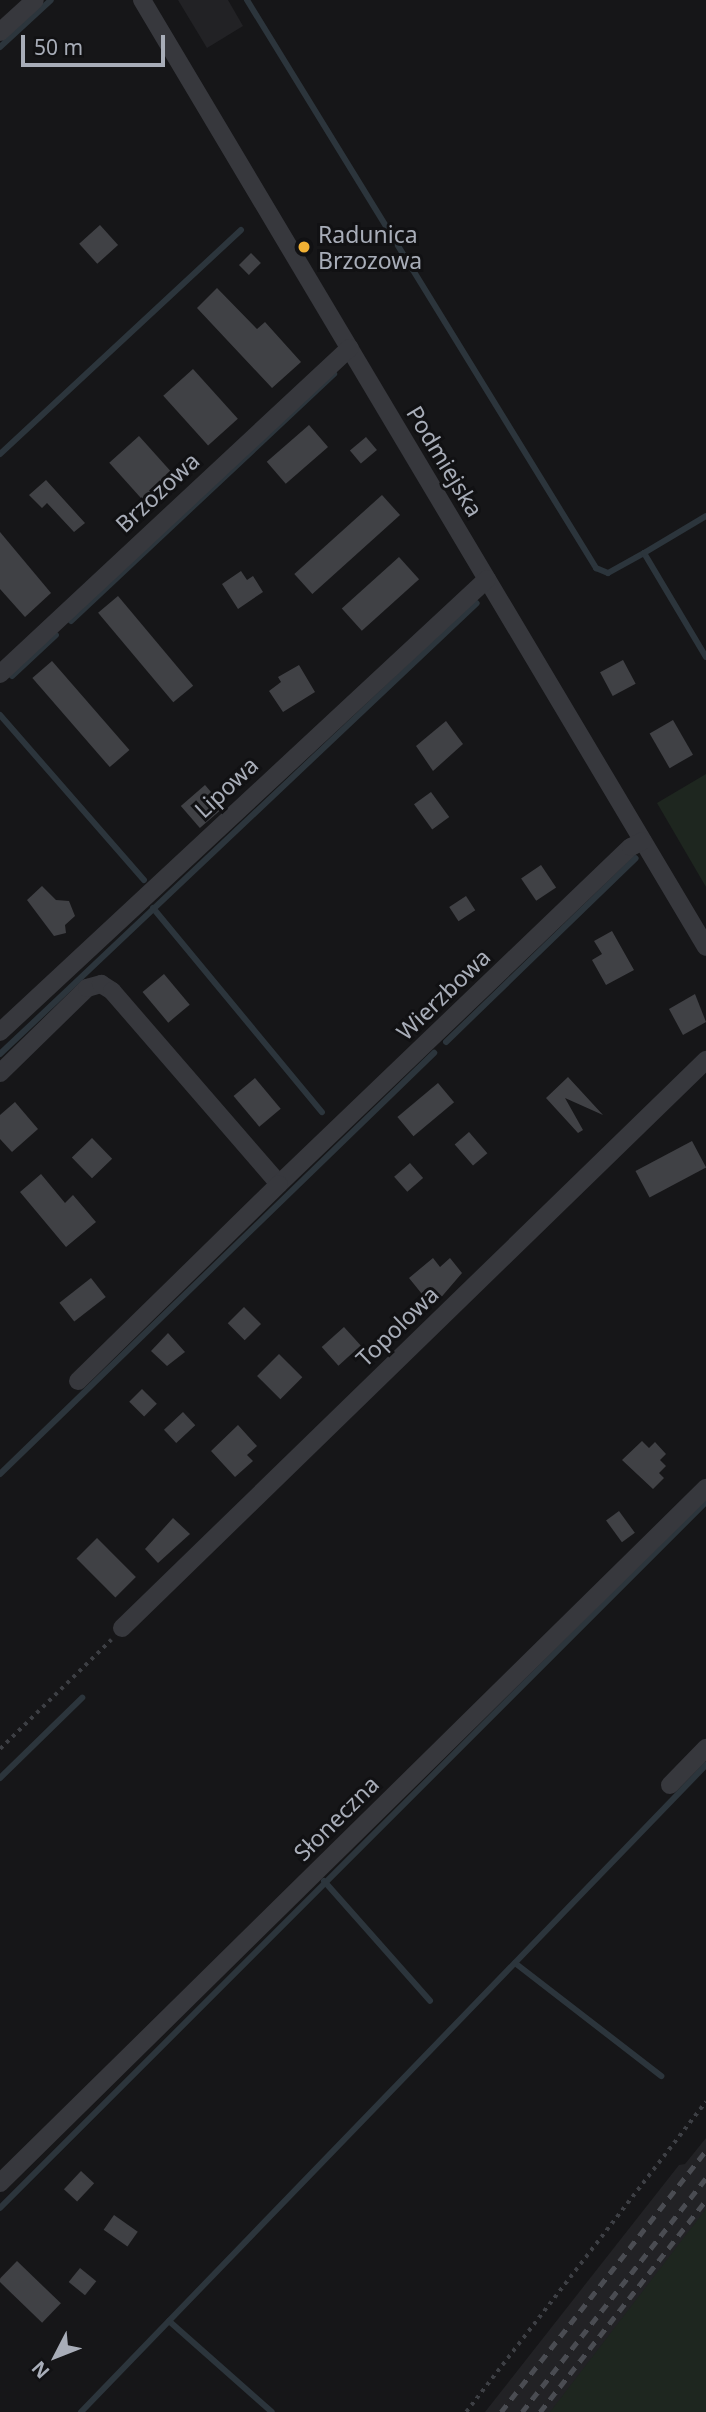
<!DOCTYPE html>
<html>
<head>
<meta charset="utf-8">
<style>
  body { margin:0 }
  #map { position:relative; width:706px; height:2412px; overflow:hidden; background:#161618; font-family:"Noto Sans",sans-serif }
  div>[style] { position:absolute }
  .built>* { inset:0; background:#222225 }
  .green>* { inset:0; background:#1e261f }
  .stream>* { height:6px; margin:-3px; padding:0 3px; transform-origin:3px; border-radius:3px; background:#2c353c }
  .building>* { inset:0; background:#404145; transform-origin:0 0 }
  .path>* { height:3.5px; margin-top:-1.75px; transform-origin:0; background:repeating-linear-gradient(90deg,#3d3f44 0 3.5px,transparent 0 8.5px) }
  .minor>* { height:18px; margin:-9px; padding:0 9px; transform-origin:9px; border-radius:9px; background:#37383d }
  .rail>* { height:5px; margin-top:-2.5px; transform-origin:0; background:repeating-linear-gradient(90deg,#4a4c52 0 9px,transparent 0 16px) }
  .dots>* { width:19px; height:19px; translate:-50% -50%; box-sizing:border-box; border:4px solid #111113; border-radius:50% }
  span { translate:-50% -50%; white-space:nowrap; text-align:center; line-height:1.15; -webkit-text-stroke:6px #111113; paint-order:stroke }
  .poi-label { font-size:23px; color:#a8adb8 }
  .left { translate:0 -50%; text-align:left }
  .street-label { font-size:23px; color:#a8adb8 }
  .north { position:absolute; left:21px; top:2321px; width:70px; height:70px; -webkit-text-stroke:5px #111113; paint-order:stroke; rotate:228deg; font-size:19px; font-weight:700; line-height:28px; text-align:center; color:#a8adb8 }
  .north::after { content:''; display:block; margin:auto; width:24px; height:32px; background:#a8adb8; clip-path:polygon(50% 0,100% 100%,50% 72%,0 100%) }
  .scale { position:absolute; left:21px; top:35px; width:144px; height:32px; box-sizing:border-box; border:4px solid #a8adb8; border-top:0; padding-left:9px; font-size:21px; line-height:24px; white-space:nowrap; color:#a8adb8; -webkit-text-stroke:5px #111113; paint-order:stroke }
</style>
</head>
<body>
<div id="map">
  <div class="built">
    <div style="clip-path:polygon(178px 0,228px 0,243px 26px,207px 48px)"></div>
    <div style="clip-path:polygon(706px 2138px,706px 2412px,485px 2412px,679px 2165px,685px 2164px)"></div>
  </div>
  <div class="green">
    <div style="clip-path:polygon(706px 774px,706px 887px,657px 803px)"></div>
    <div style="clip-path:polygon(706px 2209px,706px 2412px,550px 2412px,685px 2236px)"></div>
  </div>
  <div class="stream">
    <div style="left:247px;top:0;width:667px;rotate:58.43deg"></div>
    <div style="left:596px;top:568px;width:13px;rotate:23deg"></div>
    <div style="left:608px;top:573px;width:41px;rotate:-29.1deg"></div>
    <div style="left:644px;top:553px;width:121px;rotate:59.2deg"></div>
    <div style="left:0;top:47px;width:69px;rotate:-42.7deg"></div>
    <div style="left:0;top:454px;width:329px;rotate:-42.9deg"></div>
    <div style="left:644px;top:553px;width:72px;rotate:-30.8deg"></div>
    <div style="left:71px;top:621px;width:361px;rotate:-43.2deg"></div>
    <div style="left:12px;top:676px;width:60px;rotate:-43deg"></div>
    <div style="left:0;top:715px;width:219px;rotate:48.9deg"></div>
    <div style="left:153px;top:908px;width:265px;rotate:50.4deg"></div>
    <div style="left:446px;top:1042px;width:264px;rotate:-44.1deg"></div>
    <div style="left:0;top:1054px;width:656px;rotate:-43.4deg"></div>
    <div style="left:0;top:1474px;width:605px;rotate:-44.13deg"></div>
    <div style="left:0;top:1778px;width:115px;rotate:-44.3deg"></div>
    <div style="left:324px;top:1881px;width:160px;rotate:48.5deg"></div>
    <div style="left:515px;top:1963px;width:185px;rotate:37.7deg"></div>
    <div style="left:0;top:2208px;width:998px;rotate:-45deg"></div>
    <div style="left:169px;top:2321px;width:137px;rotate:41.5deg"></div>
    <div style="left:81px;top:2412px;width:900px;rotate:-45.99deg"></div>
  </div>
  <div class="building">
    <div style="left:100px;top:225px;width:27px;height:28px;rotate:48deg"></div>
    <div style="left:251px;top:253px;width:14px;height:17px;rotate:45deg"></div>
    <div style="clip-path:polygon(217px 288px,257px 329px,265px 322px,301px 362px,272px 388px,197px 308px)"></div>
    <div style="left:193px;top:369px;width:67px;height:40px;rotate:48deg"></div>
    <div style="left:309px;top:425px;width:29px;height:56px;rotate:49deg"></div>
    <div style="left:139px;top:436px;width:54px;height:40px;rotate:48deg"></div>
    <div style="left:366px;top:437px;width:17px;height:21px;rotate:50deg"></div>
    <div style="clip-path:polygon(46px 480px,85px 523px,74px 532px,47px 503px,42px 508px,29px 495px)"></div>
    <div style="left:382px;top:495px;width:27px;height:118px;rotate:48deg"></div>
    <div style="clip-path:polygon(0 532px,51px 593px,25px 617px,0 589px)"></div>
    <div style="left:399px;top:557px;width:30px;height:77px;rotate:48deg"></div>
    <div style="clip-path:polygon(241px 571px,247px 580px,253px 576px,263px 592px,238px 609px,222px 584px)"></div>
    <div style="left:118px;top:596px;width:117px;height:26px;rotate:50deg"></div>
    <div style="left:623px;top:660px;width:27px;height:26px;rotate:62deg"></div>
    <div style="left:52px;top:661px;width:118px;height:26px;rotate:49deg"></div>
    <div style="clip-path:polygon(299px 665px,315px 692px,283px 712px,269px 691px,281px 682px,278px 677px)"></div>
    <div style="left:673px;top:720px;width:40px;height:27px;rotate:60deg"></div>
    <div style="clip-path:polygon(446px 721px,463px 744px,433px 771px,416px 746px)"></div>
    <div style="left:205px;top:785px;width:29px;height:32px;rotate:49deg"></div>
    <div style="left:431px;top:792px;width:31px;height:21px;rotate:54deg"></div>
    <div style="left:541px;top:865px;width:27px;height:24px;rotate:56deg"></div>
    <div style="clip-path:polygon(42px 886px,56px 900px,69px 901px,75px 916px,65px 925px,66px 933px,54px 936px,27px 900px)"></div>
    <div style="left:466px;top:896px;width:17px;height:20px;rotate:57deg"></div>
    <div style="clip-path:polygon(612px 931px,634px 970px,606px 985px,592px 960px,602px 954px,594px 941px)"></div>
    <div style="left:164px;top:974px;width:40px;height:28px;rotate:50deg"></div>
    <div style="clip-path:polygon(695px 994px,706px 1022px,683px 1035px,669px 1009px)"></div>
    <div style="clip-path:polygon(568px 1077px,603px 1115px,565px 1098px,583px 1130px,578px 1133px,546px 1098px)"></div>
    <div style="left:255px;top:1078px;width:40px;height:28px;rotate:50deg"></div>
    <div style="left:438px;top:1083px;width:25px;height:53px;rotate:50deg"></div>
    <div style="clip-path:polygon(15px 1102px,38px 1129px,12px 1152px,0 1139px,0 1115px)"></div>
    <div style="left:469px;top:1132px;width:28px;height:19px;rotate:49deg"></div>
    <div style="left:92px;top:1138px;width:29px;height:28px;rotate:46deg"></div>
    <div style="left:692px;top:1141px;width:30px;height:64px;rotate:62deg"></div>
    <div style="left:410px;top:1163px;width:20px;height:21px;rotate:49deg"></div>
    <div style="clip-path:polygon(41px 1174px,65px 1203px,73px 1195px,96px 1222px,66px 1247px,20px 1192px)"></div>
    <div style="clip-path:polygon(433px 1258px,440px 1267px,450px 1258px,462px 1273px,438px 1301px,432px 1294px,426px 1299px,409px 1278px)"></div>
    <div style="left:91px;top:1278px;width:24px;height:40px;rotate:52deg"></div>
    <div style="left:244px;top:1307px;width:24px;height:23px;rotate:45deg"></div>
    <div style="left:344px;top:1327px;width:25px;height:30px;rotate:48deg"></div>
    <div style="clip-path:polygon(168px 1333px,185px 1352px,167px 1366px,151px 1351px)"></div>
    <div style="left:279px;top:1354px;width:33px;height:31px;rotate:45deg"></div>
    <div style="left:142px;top:1389px;width:21px;height:18px;rotate:45deg"></div>
    <div style="left:183px;top:1412px;width:18px;height:26px;rotate:47deg"></div>
    <div style="clip-path:polygon(238px 1425px,257px 1446px,247px 1455px,253px 1461px,235px 1477px,211px 1451px)"></div>
    <div style="clip-path:polygon(642px 1441px,649px 1448px,655px 1442px,666px 1454px,660px 1460px,666px 1466px,659px 1473px,664px 1478px,653px 1489px,622px 1460px)"></div>
    <div style="left:619px;top:1511px;width:27px;height:16px;rotate:54deg"></div>
    <div style="clip-path:polygon(173px 1518px,190px 1534px,158px 1563px,145px 1549px)"></div>
    <div style="left:97px;top:1538px;width:55px;height:29px;rotate:45deg"></div>
    <div style="left:81px;top:2171px;width:18px;height:25px;rotate:43deg"></div>
    <div style="left:114px;top:2215px;width:29px;height:18px;rotate:35deg"></div>
    <div style="left:17px;top:2261px;width:61px;height:27px;rotate:44deg"></div>
    <div style="left:80px;top:2268px;width:21px;height:18px;rotate:39deg"></div>
  </div>
  <div class="path">
    <div style="left:0;top:1749px;width:156px;rotate:-44.5deg"></div>
    <div style="left:466px;top:2412px;width:392px;rotate:-52.3deg"></div>
  </div>
  <div class="minor">
    <div style="left:142px;top:0;width:1102px;rotate:59.22deg"></div>
    <div style="left:0;top:32px;width:47px;rotate:-42.4deg"></div>
    <div style="left:0;top:674px;width:478px;rotate:-43deg"></div>
    <div style="left:0;top:1032px;width:665px;rotate:-42.93deg"></div>
    <div style="left:0;top:1073px;width:122px;rotate:-44.3deg"></div>
    <div style="left:87px;top:988px;width:15px;rotate:-16deg"></div>
    <div style="left:101px;top:984px;width:13px;rotate:32deg"></div>
    <div style="left:112px;top:991px;width:255px;rotate:49.1deg"></div>
    <div style="left:279px;top:1184px;width:487px;rotate:-43.8deg"></div>
    <div style="left:631px;top:847px;width:13px;rotate:-27deg"></div>
    <div style="left:78px;top:1381px;width:281px;rotate:-44.4deg"></div>
    <div style="left:122px;top:1628px;width:815px;rotate:-44.2deg"></div>
    <div style="left:670px;top:1785px;width:52px;rotate:-45.8deg"></div>
    <div style="left:0;top:2183px;width:991px;rotate:-44.55deg"></div>
  </div>
  <div class="rail">
    <div style="left:501px;top:2412px;width:332px;rotate:-51.9deg"></div>
    <div style="left:522px;top:2412px;width:298px;rotate:-51.8deg"></div>
    <div style="left:540px;top:2412px;width:269px;rotate:-51.9deg"></div>
  </div>
  <div class="dots">
    <div style="left:304px;top:247px;background:#f2b134"></div>
  </div>
  <div class="poi-label">
    <span class="left" style="left:318px;top:247px">Radunica<br>Brzozowa</span>
  </div>
  <div class="street-label">
    <span style="left:445px;top:461px;rotate:59deg">Podmiejska</span>
    <span style="left:157px;top:492px;rotate:-43deg">Brzozowa</span>
    <span style="left:226px;top:787px;rotate:-43deg">Lipowa</span>
    <span style="left:443px;top:994px;rotate:-44deg">Wierzbowa</span>
    <span style="left:397px;top:1326px;rotate:-44deg">Topolowa</span>
    <span style="left:336px;top:1818px;rotate:-45deg">Słoneczna</span>
  </div>
  <div class="north">N</div>
  <div class="scale">50 m</div>
</div>
</body>
</html>
